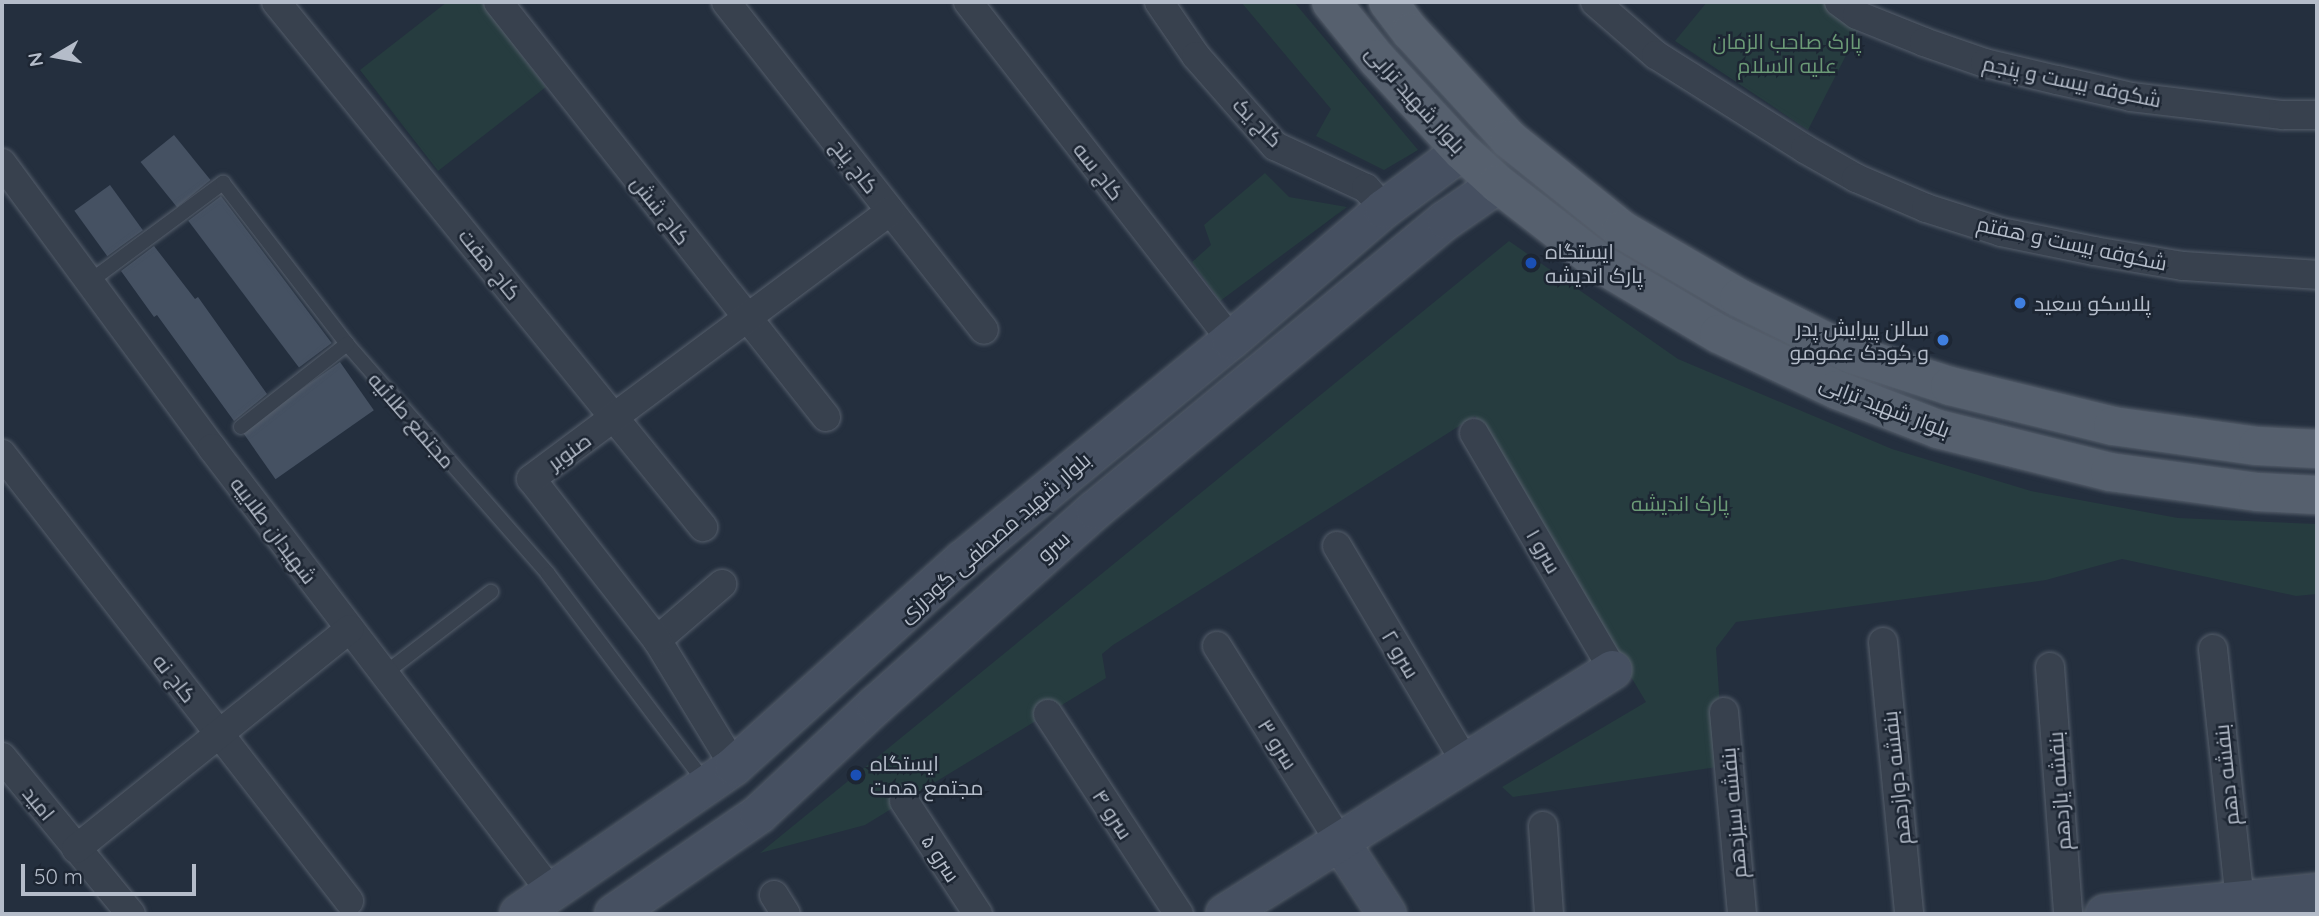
<!DOCTYPE html>
<html>
<head>
<meta charset="utf-8">
<style>
  body { margin:0 }
  #map { position:relative; width:2319px; height:916px; overflow:hidden; background:#242f3e; font-family:Quicksand,Cairo,sans-serif }
  div>[style] { position:absolute }
  .green>* { inset:0; background:#263c3f }
  .building>* { inset:0; background:#455162; transform-origin:0 0 }
  .roads { filter:drop-shadow(0 0 2px #565f6c) drop-shadow(0 0 2px #565f6c) }
  .lane>* { height:14px; margin:-7px; padding:0 7px; transform-origin:7px; border-radius:7px; background:#38414e }
  .street>* { height:28px; margin:-14px; padding:0 14px; transform-origin:14px; border-radius:14px; background:#38414e }
  .secondary>* { height:38px; margin:-19px; padding:0 19px; transform-origin:19px; border-radius:19px; background:#465061 }
  .primary>* { height:38px; margin:-19px; padding:0 19px; transform-origin:19px; border-radius:19px; background:#56606e }
  .dots>* { width:19px; height:19px; translate:-50% -50%; box-sizing:border-box; border:4px solid #1d2633; border-radius:50% }
  span { translate:-50% -50%; white-space:nowrap; text-align:center; line-height:1.15; -webkit-text-stroke:5px #1d2633; paint-order:stroke }
  .park-label { font-size:21px; color:#6b9a76 }
  .street-label { font-size:21px; color:#b4bcc9 }
  .poi-label { font-size:21px; color:#b4bcc9 }
  .left { translate:0 -50%; text-align:left }
  .right { translate:-100% -50%; text-align:right }
  .frame { position:absolute; inset:0; border:4px solid #b4bcc9; pointer-events:none }
  .north { position:absolute; left:21px; top:21px; width:70px; height:70px; -webkit-text-stroke:5px #1d2633; paint-order:stroke; rotate:260deg; font-size:19px; font-weight:700; line-height:28px; text-align:center; color:#b4bcc9 }
  .north::after { content:''; display:block; margin:auto; width:24px; height:32px; background:#b4bcc9; clip-path:polygon(50% 0,100% 100%,50% 72%,0 100%) }
  .scale { position:absolute; left:21px; top:864px; width:175px; height:32px; box-sizing:border-box; border:4px solid #b4bcc9; border-top:0; padding-left:9px; font-size:21px; line-height:24px; white-space:nowrap; color:#b4bcc9; -webkit-text-stroke:5px #1d2633; paint-order:stroke }
</style>
</head>
<body>
<div id="map">
  <div class="green">
    <div style="clip-path:polygon(447px 2px,481px 2px,546px 87px,438px 171px,360px 70px)"></div>
    <div style="clip-path:polygon(1241px 2px,1294px 2px,1418px 150px,1384px 170px,1316px 136px,1331px 109px)"></div>
    <div style="clip-path:polygon(1707px 2px,1834px 2px,1863px 22px,1808px 130px,1675px 41px)"></div>
    <div style="clip-path:polygon(1265px 173px,1289px 197px,1347px 207px,1220px 301px,1192px 262px,1211px 245px,1204px 225px)"></div>
    <div style="clip-path:polygon(1509px 241px,1678px 359px,1892px 449px,2031px 491px,2178px 518px,2317px 524px,2317px 594px,2296px 596px,2122px 559px,2046px 580px,1736px 622px,1716px 648px,1724px 766px,1513px 797px,1502px 787px,1646px 702px,1475px 416px,1113px 645px,1102px 654px,1106px 678px,865px 825px,760px 853px)"></div>
  </div>
  <div class="building">
    <div style="left:174px;top:135px;width:58px;height:43px;rotate:51deg"></div>
    <div style="left:110px;top:185px;width:56px;height:44px;rotate:54deg"></div>
    <div style="left:221px;top:196px;width:184px;height:41px;rotate:53deg"></div>
    <div style="clip-path:polygon(154px 246px,195px 299px,198px 297px,267px 394px,234px 421px,157px 315px,154px 317px,121px 271px)"></div>
    <div style="left:340px;top:362px;width:59px;height:120px;rotate:55deg"></div>
  </div>
  <div class="roads">
    <div class="lane">
      <div style="left:89px;top:282px;width:167px;rotate:-36.5deg"></div>
      <div style="left:223px;top:183px;width:203px;rotate:52.4deg"></div>
      <div style="left:347px;top:344px;width:305px;rotate:48.8deg"></div>
      <div style="left:548px;top:574px;width:263px;rotate:53deg"></div>
      <div style="left:241px;top:427px;width:135px;rotate:-38.1deg"></div>
      <div style="left:384px;top:674px;width:135px;rotate:-37.5deg"></div>
    </div>
    <div class="street">
      <div style="left:276px;top:2px;width:677px;rotate:50.88deg"></div>
      <div style="left:498px;top:2px;width:529px;rotate:51.68deg"></div>
      <div style="left:726px;top:2px;width:417px;rotate:51.8deg"></div>
      <div style="left:968px;top:2px;width:428px;rotate:52.1deg"></div>
      <div style="left:1159px;top:2px;width:65px;rotate:55.6deg"></div>
      <div style="left:1196px;top:56px;width:120px;rotate:48.7deg"></div>
      <div style="left:1275px;top:146px;width:100px;rotate:24.8deg"></div>
      <div style="left:1366px;top:188px;width:28px;rotate:49deg"></div>
      <div style="left:1595px;top:2px;width:81px;rotate:41deg"></div>
      <div style="left:1656px;top:55px;width:176px;rotate:32.2deg"></div>
      <div style="left:1805px;top:149px;width:59px;rotate:29.6deg"></div>
      <div style="left:1856px;top:178px;width:76px;rotate:23.2deg"></div>
      <div style="left:1926px;top:208px;width:79px;rotate:17.7deg"></div>
      <div style="left:2001px;top:232px;width:95px;rotate:11.5deg"></div>
      <div style="left:2094px;top:251px;width:90px;rotate:9.6deg"></div>
      <div style="left:2183px;top:266px;width:134px;rotate:3.8deg"></div>
      <div style="left:1839px;top:2px;width:22px;rotate:36deg"></div>
      <div style="left:1857px;top:15px;width:72px;rotate:21.9deg"></div>
      <div style="left:1924px;top:42px;width:65px;rotate:19deg"></div>
      <div style="left:1985px;top:63px;width:74px;rotate:13.3deg"></div>
      <div style="left:2057px;top:80px;width:76px;rotate:12.9deg"></div>
      <div style="left:2131px;top:97px;width:153px;rotate:6.8deg"></div>
      <div style="left:2283px;top:115px;width:34px"></div>
      <div style="left:2px;top:163px;width:354px;rotate:53.6deg"></div>
      <div style="left:212px;top:448px;width:560px;rotate:52.62deg"></div>
      <div style="left:1474px;top:433px;width:275px;rotate:59.6deg"></div>
      <div style="left:2px;top:454px;width:566px;rotate:52.18deg"></div>
      <div style="left:1337px;top:546px;width:252px;rotate:59.3deg"></div>
      <div style="left:657px;top:640px;width:86px;rotate:-40.7deg"></div>
      <div style="left:1883px;top:642px;width:273px;rotate:84.5deg"></div>
      <div style="left:1217px;top:646px;width:231px;rotate:57.9deg"></div>
      <div style="left:2213px;top:649px;width:253px;rotate:83.9deg"></div>
      <div style="left:2050px;top:667px;width:248px;rotate:85.8deg"></div>
      <div style="left:1724px;top:712px;width:203px;rotate:84.9deg"></div>
      <div style="left:1048px;top:714px;width:239px;rotate:56.8deg"></div>
      <div style="left:2px;top:757px;width:203px;rotate:50.6deg"></div>
      <div style="left:734px;top:766px;width:148px;rotate:-121.4deg"></div>
      <div style="left:657px;top:640px;width:204px;rotate:-128deg"></div>
      <div style="left:531px;top:479px;width:448px;rotate:-36.7deg"></div>
      <div style="left:904px;top:801px;width:135px;rotate:56.8deg"></div>
      <div style="left:1543px;top:826px;width:88px;rotate:86.1deg"></div>
      <div style="left:76px;top:849px;width:351px;rotate:-38.8deg"></div>
      <div style="left:774px;top:895px;width:22px;rotate:58deg"></div>
    </div>
    <div class="secondary">
      <div style="left:1340px;top:842px;width:86px;rotate:56.9deg"></div>
      <div style="left:519px;top:914px;width:261px;rotate:-34.5deg"></div>
      <div style="left:734px;top:766px;width:308px;rotate:-42deg"></div>
      <div style="left:963px;top:560px;width:347px;rotate:-39.4deg"></div>
      <div style="left:1231px;top:340px;width:201px;rotate:-40.6deg"></div>
      <div style="left:1384px;top:209px;width:97px;rotate:-36.6deg"></div>
      <div style="left:614px;top:914px;width:176px;rotate:-34.6deg"></div>
      <div style="left:759px;top:814px;width:160px;rotate:-43deg"></div>
      <div style="left:876px;top:705px;width:293px;rotate:-41.7deg"></div>
      <div style="left:1095px;top:510px;width:455px;rotate:-39.6deg"></div>
      <div style="left:1446px;top:220px;width:63px;rotate:-34.7deg"></div>
      <div style="left:1225px;top:914px;width:458px;rotate:-32.2deg"></div>
      <div style="left:2105px;top:914px;width:213px;rotate:-5.7deg"></div>
    </div>
    <div class="primary">
      <div style="left:1331px;top:2px;width:73px;rotate:51.1deg"></div>
      <div style="left:1377px;top:59px;width:125px;rotate:47.3deg"></div>
      <div style="left:1462px;top:151px;width:49px;rotate:42.5deg"></div>
      <div style="left:1498px;top:184px;width:130px;rotate:37.8deg"></div>
      <div style="left:1601px;top:264px;width:137px;rotate:30.7deg"></div>
      <div style="left:1719px;top:334px;width:131px;rotate:25.4deg"></div>
      <div style="left:1837px;top:390px;width:108px;rotate:21.1deg"></div>
      <div style="left:1938px;top:429px;width:177px;rotate:14deg"></div>
      <div style="left:2110px;top:472px;width:149px;rotate:7.7deg"></div>
      <div style="left:2258px;top:492px;width:59px;rotate:2.9deg"></div>
      <div style="left:1388px;top:2px;width:38px;rotate:53deg"></div>
      <div style="left:1411px;top:32px;width:145px;rotate:47.5deg"></div>
      <div style="left:1509px;top:139px;width:145px;rotate:38.8deg"></div>
      <div style="left:1622px;top:230px;width:135px;rotate:30.2deg"></div>
      <div style="left:1739px;top:298px;width:125px;rotate:26.6deg"></div>
      <div style="left:1851px;top:354px;width:104px;rotate:17.9deg"></div>
      <div style="left:1950px;top:386px;width:168px;rotate:13.8deg"></div>
      <div style="left:2113px;top:426px;width:146px;rotate:7.9deg"></div>
      <div style="left:2258px;top:446px;width:59px;rotate:2.9deg"></div>
    </div>
  </div>
  <div class="dots">
    <div style="left:1531px;top:263px;background:#1a4fb4"></div>
    <div style="left:2020px;top:303px;background:#3f7fe0"></div>
    <div style="left:1943px;top:340px;background:#3f7fe0"></div>
    <div style="left:856px;top:775px;background:#1a4fb4"></div>
  </div>
  <div class="park-label">
    <span style="left:1787px;top:53px">پارک صاحب الزمان<br>علیه السلام</span>
    <span style="left:1680px;top:503px">پارک اندیشه</span>
  </div>
  <div class="street-label">
    <span style="left:2072px;top:81px;rotate:12deg">شکوفه بیست و پنجم</span>
    <span style="left:1416px;top:99px;rotate:48deg">بلوار شهید ترابی</span>
    <span style="left:1258px;top:122px;rotate:45deg">کاج یک</span>
    <span style="left:855px;top:166px;rotate:52deg">کاج پنج</span>
    <span style="left:1099px;top:171px;rotate:52deg">کاج سه</span>
    <span style="left:661px;top:210px;rotate:52deg">کاج شش</span>
    <span style="left:2072px;top:243px;rotate:12deg">شکوفه بیست و هفتم</span>
    <span style="left:490px;top:264px;rotate:51deg">کاج هفت</span>
    <span style="left:1885px;top:406px;rotate:21deg">بلوار شهید ترابی</span>
    <span style="left:412px;top:420px;rotate:49deg">مجتمع طلائیه</span>
    <span style="left:569px;top:451px;rotate:-36deg">صنوبر</span>
    <span style="left:274px;top:530px;rotate:53deg">شهیدان طلاییه</span>
    <span style="left:994px;top:537px;rotate:-41deg">بلوار شهید مصطفی گودرزی</span>
    <span style="left:1053px;top:546px;rotate:-41deg">سرو</span>
    <span style="left:1544px;top:551px;rotate:60deg">سرو ۱</span>
    <span style="left:1401px;top:654px;rotate:59deg">سرو ۲</span>
    <span style="left:175px;top:678px;rotate:52deg">کاج نه</span>
    <span style="left:1278px;top:744px;rotate:58deg">سرو ۳</span>
    <span style="left:2226px;top:775px;rotate:-96deg">بنفشه دهم</span>
    <span style="left:1896px;top:778px;rotate:-96deg">بنفشه دوازدهم</span>
    <span style="left:2059px;top:791px;rotate:-94deg">بنفشه یازدهم</span>
    <span style="left:39px;top:803px;rotate:51deg">امید</span>
    <span style="left:1733px;top:813px;rotate:-95deg">بنفشه سیزدهم</span>
    <span style="left:1113px;top:814px;rotate:57deg">سرو ۴</span>
    <span style="left:941px;top:858px;rotate:57deg">سرو ۵</span>
  </div>
  <div class="poi-label">
    <span class="left" style="left:1545px;top:263px">ایستگاه<br>پارک اندیشه</span>
    <span class="left" style="left:2034px;top:303px">پلاسکو سعید</span>
    <span class="right" style="left:1929px;top:340px">سالن پیرایش پدر<br>و کودک عمومو</span>
    <span class="left" style="left:870px;top:775px">ایستگاه<br>مجتمع همت</span>
  </div>
  <div class="frame"></div>
  <div class="north">N</div>
  <div class="scale">50 m</div>
</div>
</body>
</html>
